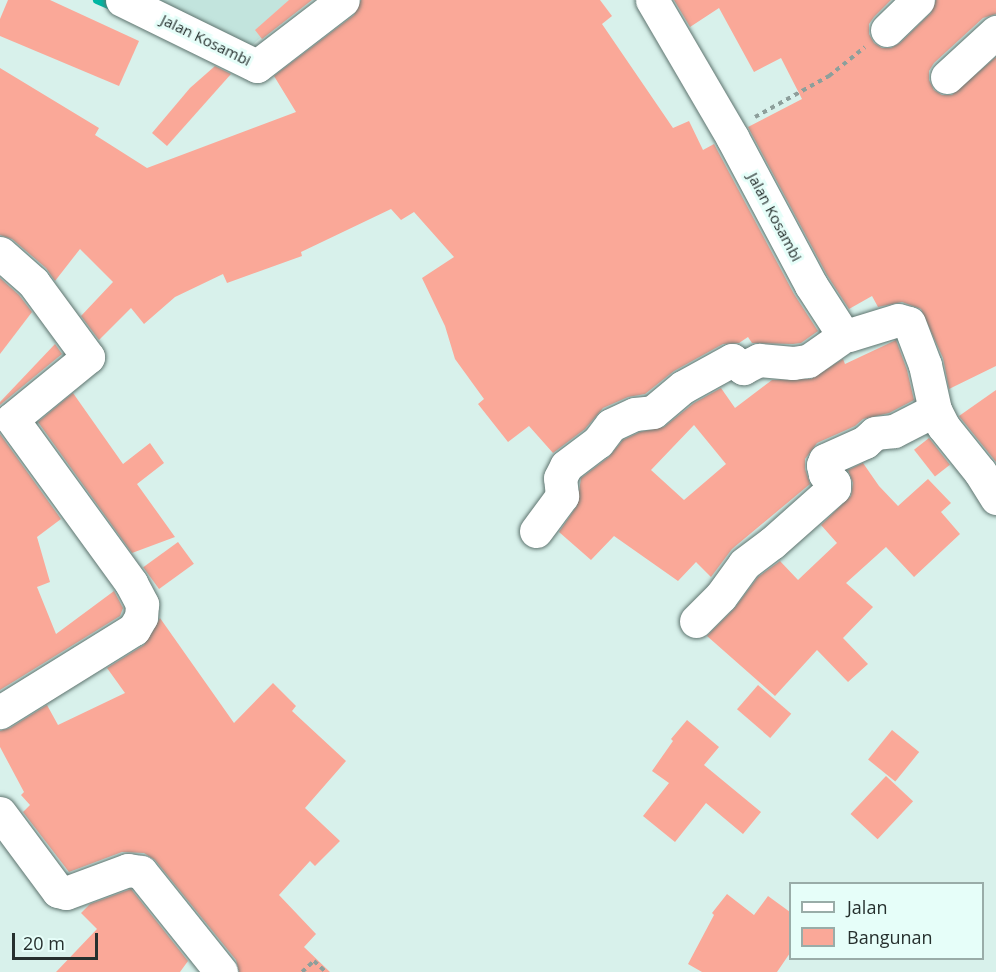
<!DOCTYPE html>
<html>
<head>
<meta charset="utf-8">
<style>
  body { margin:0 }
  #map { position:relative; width:996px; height:972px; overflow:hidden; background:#d8f1eb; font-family:"Open Sans",sans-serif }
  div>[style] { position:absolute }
  .built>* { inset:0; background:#c2e4dd }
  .stream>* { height:8px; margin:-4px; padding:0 4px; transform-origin:4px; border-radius:4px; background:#00b6a2 }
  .building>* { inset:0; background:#faa898; transform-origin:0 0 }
  .path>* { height:4px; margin-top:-2px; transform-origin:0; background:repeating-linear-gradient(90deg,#8d9f9b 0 4.5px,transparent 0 9px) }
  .roads { filter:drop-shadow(0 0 2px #5e746f) drop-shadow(0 0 2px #5e746f) }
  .minor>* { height:33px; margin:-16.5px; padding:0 16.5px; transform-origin:16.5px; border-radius:16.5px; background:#fff }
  span { translate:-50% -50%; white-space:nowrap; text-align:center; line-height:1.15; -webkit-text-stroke:6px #e6fef9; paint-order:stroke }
  .street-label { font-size:15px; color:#26302e }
  .legend { position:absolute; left:789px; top:882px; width:195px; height:78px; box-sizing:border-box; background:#e6fef9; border:2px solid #99aca8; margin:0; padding:8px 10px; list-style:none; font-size:18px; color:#26302e }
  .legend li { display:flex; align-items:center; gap:12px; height:30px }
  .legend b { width:30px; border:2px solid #99aca8 }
  .scale { position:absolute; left:12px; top:933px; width:86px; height:27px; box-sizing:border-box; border:3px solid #26302e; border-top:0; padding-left:8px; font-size:18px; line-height:21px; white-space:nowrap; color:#26302e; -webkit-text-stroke:4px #e6fef9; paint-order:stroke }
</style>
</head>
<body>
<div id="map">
  <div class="built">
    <div style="clip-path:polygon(127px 0,305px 0,245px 51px)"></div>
  </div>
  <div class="stream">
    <div style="left:97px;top:0;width:21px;rotate:23deg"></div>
  </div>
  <div class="building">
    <div style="clip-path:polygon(8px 0,50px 0,139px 41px,119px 86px,0 36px,0 19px)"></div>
    <div style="clip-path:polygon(289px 0,312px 0,262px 39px,255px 30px)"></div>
    <div style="clip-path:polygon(361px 0,600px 0,612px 16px,602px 24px,673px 128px,689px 121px,703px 150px,714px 144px,794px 294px,818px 331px,801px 343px,793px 344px,752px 343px,748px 337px,739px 343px,723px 344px,674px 371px,645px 394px,628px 397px,603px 408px,585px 429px,553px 453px,529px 426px,508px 442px,478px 404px,484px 399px,455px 359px,445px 326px,422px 278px,454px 257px,414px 212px,401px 220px,391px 209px,301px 252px,302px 256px,227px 283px,223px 274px,175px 297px,144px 324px,131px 308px,99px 340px,81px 316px,113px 282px,80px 249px,55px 281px,46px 268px,12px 239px,0 235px,0 68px,99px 128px,95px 135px,147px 168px,296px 112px,274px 76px,354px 15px)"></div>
    <div style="clip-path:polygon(674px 0,891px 0,874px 17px,869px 24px,869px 34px,874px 43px,882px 48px,891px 48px,900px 43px,931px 13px,936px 0,996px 0,996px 14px,983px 18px,934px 63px,929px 71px,929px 80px,934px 90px,942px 95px,952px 95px,996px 57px,996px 366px,949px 389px,943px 358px,921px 309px,902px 302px,878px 307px,872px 296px,849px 309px,827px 275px,748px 127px,802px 99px,781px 58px,754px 72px,719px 8px,690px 27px)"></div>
    <div style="clip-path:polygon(215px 66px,231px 74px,167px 146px,152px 133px,190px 88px)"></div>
    <div style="clip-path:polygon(0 278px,19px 295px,32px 312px,0 354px)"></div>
    <div style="clip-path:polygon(evenodd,896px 340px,907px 370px,914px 400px,889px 413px,863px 419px,855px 426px,817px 443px,805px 459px,805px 469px,810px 484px,732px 549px,711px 577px,696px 562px,678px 581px,614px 536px,591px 560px,559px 532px,577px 506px,581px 478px,609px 457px,623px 440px,640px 432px,664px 427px,694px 403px,721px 388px,735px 408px,772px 380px,811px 379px,843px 359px,845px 364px,896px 340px,694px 425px,726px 464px,684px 500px,651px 470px,694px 425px)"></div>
    <div style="clip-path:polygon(55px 344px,62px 354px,0 405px,0 402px)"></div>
    <div style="clip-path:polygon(996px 390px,996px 462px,959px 416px)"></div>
    <div style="clip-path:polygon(73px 393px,123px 464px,150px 443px,164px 463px,137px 484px,175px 537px,132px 553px,38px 422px)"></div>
    <div style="clip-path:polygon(0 434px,61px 519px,37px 537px,50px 582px,37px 587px,56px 634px,114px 591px,123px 608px,120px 616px,0 690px)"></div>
    <div style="left:929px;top:438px;width:34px;height:19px;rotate:52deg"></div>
    <div style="clip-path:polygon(863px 463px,879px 486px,898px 506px,928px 479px,951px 503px,941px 512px,960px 534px,914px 577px,886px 547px,846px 583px,873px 607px,843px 638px,868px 664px,848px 682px,817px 650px,775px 696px,707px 636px,734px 609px,758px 577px,780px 561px,798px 580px,837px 543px,821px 525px,851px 496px,853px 483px,848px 470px)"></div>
    <div style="left:178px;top:542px;width:27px;height:43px;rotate:54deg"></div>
    <div style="clip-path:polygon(160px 618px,234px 723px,273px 683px,296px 706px,292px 711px,346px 761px,305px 808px,340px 841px,315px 866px,310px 861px,279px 895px,316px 934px,304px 947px,330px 972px,239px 972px,236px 960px,155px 860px,144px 853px,122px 852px,69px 872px,23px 812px,30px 805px,21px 795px,24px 792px,0 747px,0 731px,10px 728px,47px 705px,58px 725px,125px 693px,107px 668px,144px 645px)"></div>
    <div style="left:758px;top:685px;width:44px;height:32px;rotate:41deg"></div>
    <div style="clip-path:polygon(687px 720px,719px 747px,704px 765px,761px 812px,743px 834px,706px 803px,675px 842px,643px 816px,669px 783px,652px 771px,673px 741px,671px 739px)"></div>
    <div style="left:892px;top:730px;width:35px;height:38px;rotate:39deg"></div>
    <div style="left:886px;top:776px;width:37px;height:52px;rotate:43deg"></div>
    <div style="clip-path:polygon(131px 889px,188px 961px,180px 972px,56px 972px,97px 929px,81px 913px,90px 904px)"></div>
    <div style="clip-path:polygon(727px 894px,754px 915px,768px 896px,790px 912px,790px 953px,777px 972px,702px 972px,688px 964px,714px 915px,712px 913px)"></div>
  </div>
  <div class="path">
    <div style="left:755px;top:117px;width:85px;rotate:-29deg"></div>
    <div style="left:829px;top:76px;width:46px;rotate:-38.9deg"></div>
    <div style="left:302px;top:972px;width:16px;rotate:-43deg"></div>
    <div style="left:314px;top:961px;width:16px;rotate:43deg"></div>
  </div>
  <div class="roads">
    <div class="minor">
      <div style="left:122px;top:0;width:150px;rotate:26.1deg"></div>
      <div style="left:257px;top:66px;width:108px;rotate:-37.5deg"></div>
      <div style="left:652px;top:0;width:159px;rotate:59.7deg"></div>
      <div style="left:732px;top:137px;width:168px;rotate:61.9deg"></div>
      <div style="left:811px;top:285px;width:57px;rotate:57.1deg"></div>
      <div style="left:842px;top:333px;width:7px;rotate:16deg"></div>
      <div style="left:849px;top:335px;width:51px;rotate:-17deg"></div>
      <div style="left:898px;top:320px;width:11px;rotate:15deg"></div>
      <div style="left:909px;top:323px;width:45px;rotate:69.1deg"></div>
      <div style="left:925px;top:365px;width:46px;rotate:77.5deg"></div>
      <div style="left:935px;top:410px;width:18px;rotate:63deg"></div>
      <div style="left:943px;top:426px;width:59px;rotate:51.2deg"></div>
      <div style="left:980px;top:472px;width:31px;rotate:58deg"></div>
      <div style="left:887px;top:30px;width:43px;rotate:-44.1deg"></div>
      <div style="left:947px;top:77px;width:67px;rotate:-42.6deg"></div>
      <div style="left:0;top:253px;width:44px;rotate:41.3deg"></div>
      <div style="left:33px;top:282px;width:93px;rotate:53.7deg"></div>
      <div style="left:88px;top:357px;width:98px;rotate:140.8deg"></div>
      <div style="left:12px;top:419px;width:203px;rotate:54deg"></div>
      <div style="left:131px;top:583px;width:24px;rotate:62deg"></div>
      <div style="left:142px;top:604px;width:13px;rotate:94deg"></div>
      <div style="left:141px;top:617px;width:14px;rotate:120deg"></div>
      <div style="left:134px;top:629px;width:158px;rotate:148.2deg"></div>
      <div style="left:536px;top:531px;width:44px;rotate:-53.4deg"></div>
      <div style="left:562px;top:496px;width:18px;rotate:-96deg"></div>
      <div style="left:560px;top:478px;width:13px;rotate:-63deg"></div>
      <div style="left:566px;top:466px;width:40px;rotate:-37deg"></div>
      <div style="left:598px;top:442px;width:21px;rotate:-53deg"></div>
      <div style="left:611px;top:425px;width:26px;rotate:-25deg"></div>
      <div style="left:635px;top:414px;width:18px;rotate:-6deg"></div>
      <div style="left:653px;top:412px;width:39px;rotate:-40deg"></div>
      <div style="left:683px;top:387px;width:56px;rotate:-28.9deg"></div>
      <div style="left:732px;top:360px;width:14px;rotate:36deg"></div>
      <div style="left:743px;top:368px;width:18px;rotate:-27deg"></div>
      <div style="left:759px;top:360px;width:34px;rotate:5deg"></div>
      <div style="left:793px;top:363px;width:15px;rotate:-8deg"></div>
      <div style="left:808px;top:361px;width:45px;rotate:-35.1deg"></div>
      <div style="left:696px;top:621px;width:35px;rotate:-45deg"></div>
      <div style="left:721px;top:596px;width:39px;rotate:-54deg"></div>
      <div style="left:744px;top:564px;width:35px;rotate:-37deg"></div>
      <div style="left:772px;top:543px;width:83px;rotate:-41.6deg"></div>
      <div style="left:834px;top:488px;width:5px;rotate:-90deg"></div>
      <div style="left:834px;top:483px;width:13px;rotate:-135deg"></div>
      <div style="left:825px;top:474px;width:9px;rotate:-103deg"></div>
      <div style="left:823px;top:465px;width:5px;rotate:-68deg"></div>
      <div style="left:825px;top:460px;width:44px;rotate:-24.2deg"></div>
      <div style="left:865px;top:442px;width:13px;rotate:-42deg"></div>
      <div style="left:875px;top:433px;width:19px;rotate:-6deg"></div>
      <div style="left:894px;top:431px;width:46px;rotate:-27.1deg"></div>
      <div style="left:0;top:813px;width:97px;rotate:53.4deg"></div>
      <div style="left:58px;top:891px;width:8px;rotate:14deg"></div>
      <div style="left:66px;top:893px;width:66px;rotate:-20.4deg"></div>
      <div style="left:128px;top:870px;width:13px;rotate:9deg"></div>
      <div style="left:141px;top:872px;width:128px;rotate:51.3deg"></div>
    </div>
  </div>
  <div class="street-label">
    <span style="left:206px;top:40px;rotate:26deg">Jalan Kosambi</span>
    <span style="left:775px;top:217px;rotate:62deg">Jalan Kosambi</span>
  </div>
  <ul class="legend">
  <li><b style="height:8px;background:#fff"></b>Jalan</li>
  <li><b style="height:16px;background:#faa898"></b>Bangunan</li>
  </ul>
  <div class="scale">20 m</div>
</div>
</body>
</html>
